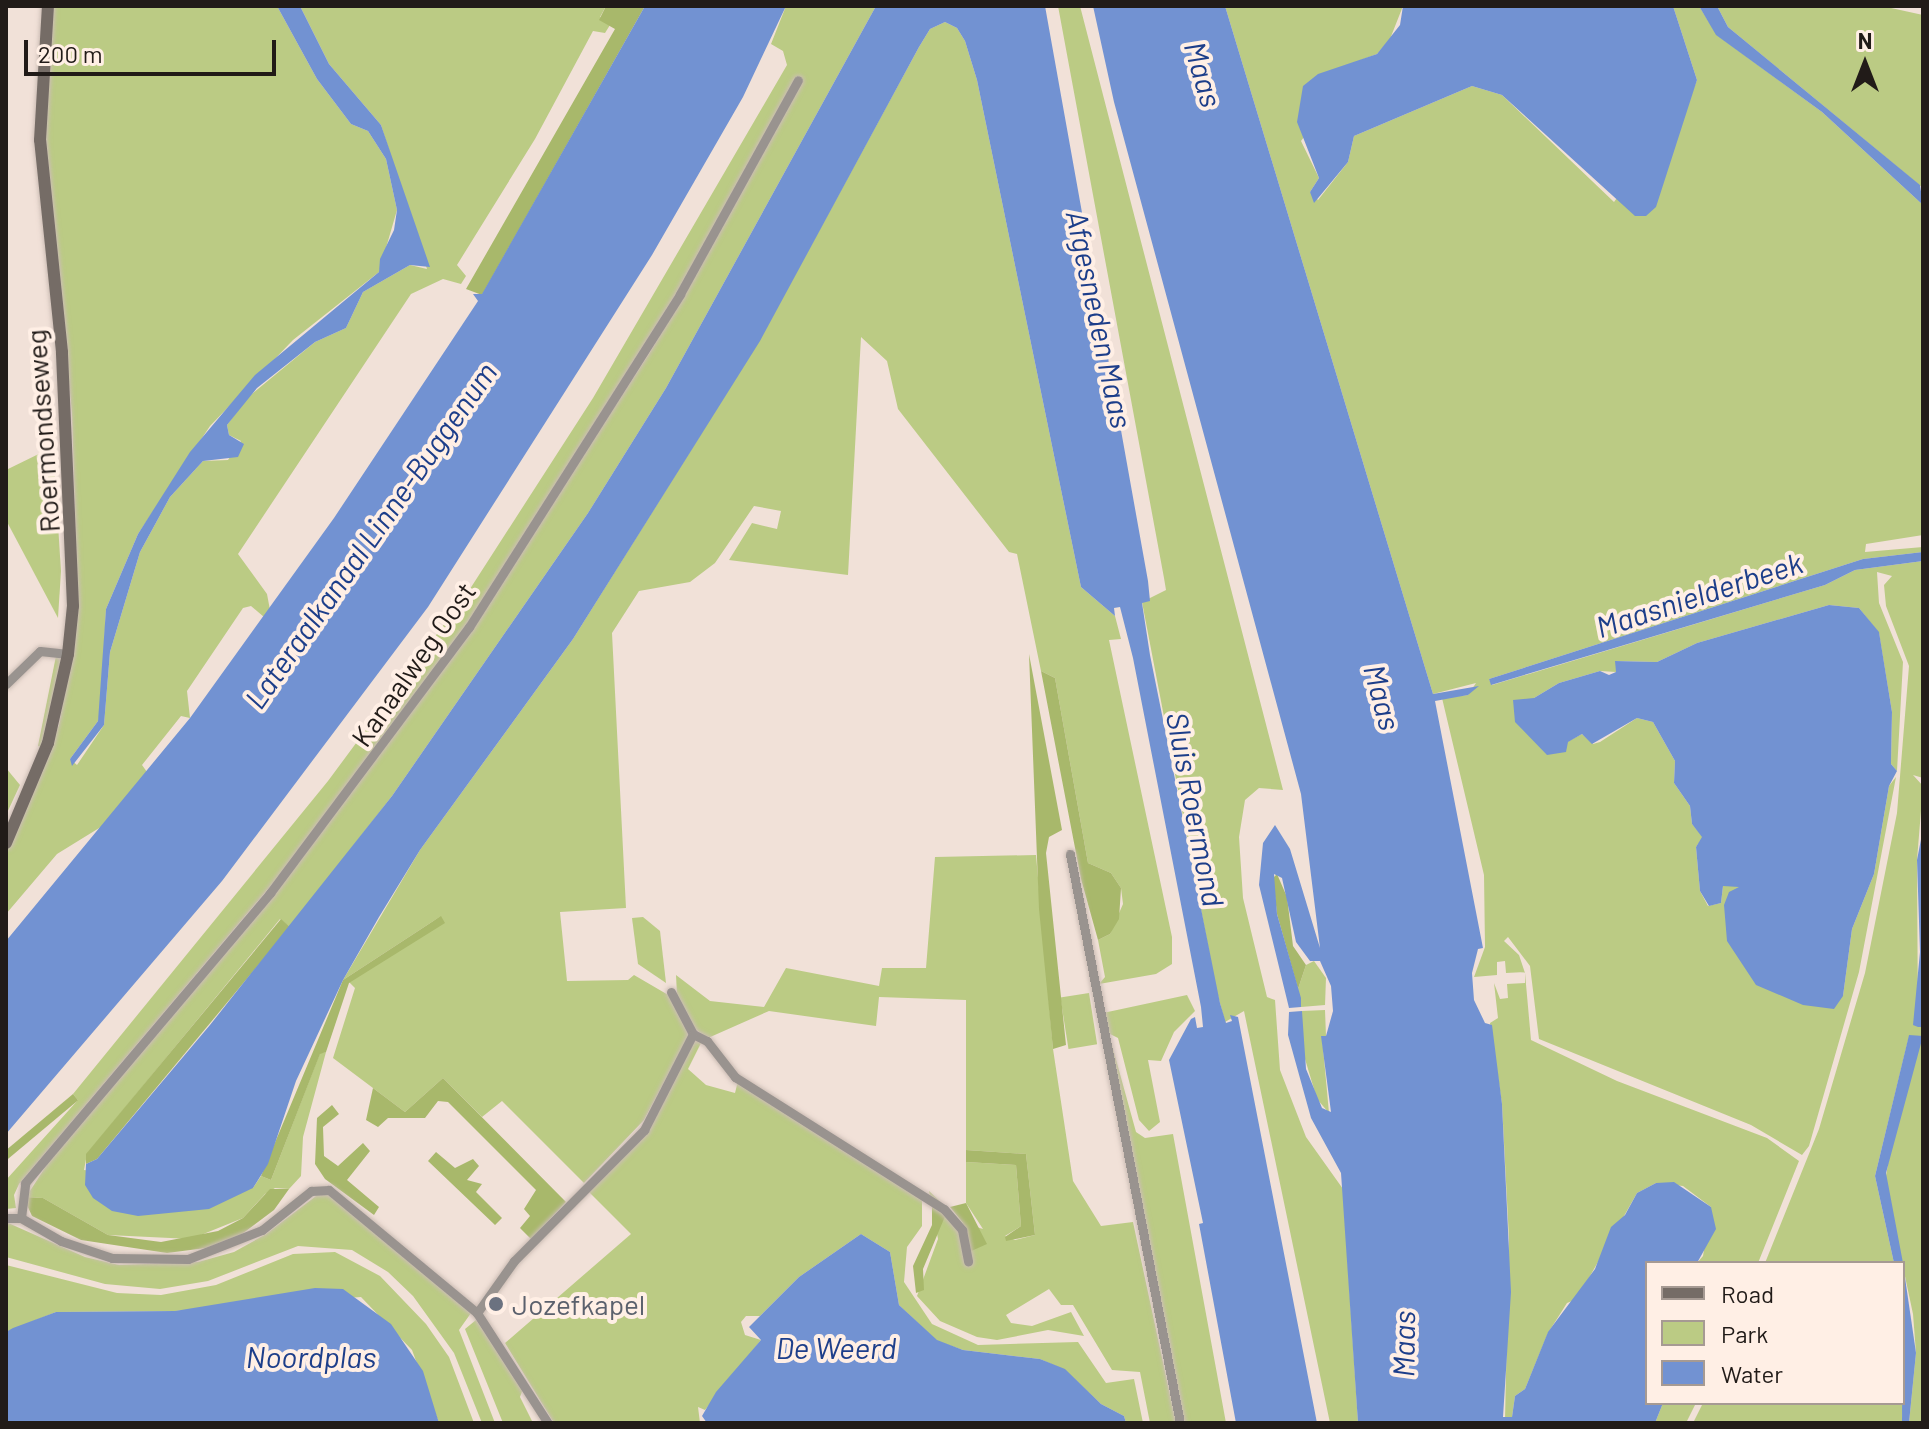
<!DOCTYPE html>
<html>
<head>
<meta charset="utf-8">
<style>
  body { margin:0 }
  #map { position:relative; width:1929px; height:1429px; overflow:hidden; background:#f1e1d8; font-family:Barlow,sans-serif }
  div>[style] { position:absolute }
  .green>* { inset:0; background:#bbcb84; transform-origin:0 0 }
  .forest>* { inset:0; background:#a8b86b; transform-origin:0 0 }
  .water>* { inset:0; background:#7292d2 }
  .roads { filter:drop-shadow(0 0 2px #ccbdb5) drop-shadow(0 0 2px #ccbdb5) }
  .minor>* { height:9px; margin:-4.5px; padding:0 4.5px; transform-origin:4.5px; border-radius:4.5px; background:#99938f }
  .secondary>* { height:12px; margin:-6px; padding:0 6px; transform-origin:6px; border-radius:6px; background:#756c66 }
  .dots>* { width:22px; height:22px; translate:-50% -50%; box-sizing:border-box; border:4px solid #ffefe5; border-radius:50% }
  span { translate:-50% -50%; white-space:nowrap; text-align:center; line-height:1.15; -webkit-text-stroke:8px #ffefe5; paint-order:stroke }
  .street-label { font-size:28px; color:#211b18 }
  .worship-label { font-size:28px; color:#5b616d }
  .left { translate:0 -50%; text-align:left }
  .water-label { font-size:30px; color:#1d3e8a; font-style:italic }
  .frame { position:absolute; inset:0; border:8px solid #211b18; pointer-events:none }
  .legend { position:absolute; left:1645px; top:1261px; width:260px; height:144px; box-sizing:border-box; background:#ffefe5; border:2px solid #a69a93; margin:0; padding:10px 14px; list-style:none; font-size:24px; color:#211b18 }
  .legend li { display:flex; align-items:center; gap:16px; height:40px }
  .legend b { width:40px; border:2px solid #a69a93 }
  .north { position:absolute; left:1825px; top:24px; width:80px; height:80px; -webkit-text-stroke:6px #ffefe5; paint-order:stroke; rotate:0deg; font-size:22px; font-weight:700; line-height:32px; text-align:center; color:#211b18 }
  .north::after { content:''; display:block; margin:auto; width:28px; height:36px; background:#211b18; clip-path:polygon(50% 0,100% 100%,50% 72%,0 100%) }
  .scale { position:absolute; left:24px; top:40px; width:252px; height:36px; box-sizing:border-box; border:4px solid #211b18; border-top:0; padding-left:10px; font-size:24px; line-height:28px; white-space:nowrap; color:#211b18; -webkit-text-stroke:6px #ffefe5; paint-order:stroke }
</style>
</head>
<body>
<div id="map">
  <div class="green">
    <div style="clip-path:polygon(53px 6px,277px 6px,317px 79px,351px 124px,368px 131px,386px 159px,397px 210px,379px 272px,293px 340px,210px 426px,138px 534px,106px 609px,101px 709px,98px 721px,70px 759px,77px 765px,104px 725px,110px 652px,140px 552px,170px 497px,203px 461px,228px 460px,241px 441px,229px 435px,227px 425px,247px 398px,315px 342px,346px 328px,363px 292px,410px 265px,427px 269px,381px 125px,329px 64px,300px 6px,606px 6px,600px 17px,610px 25px,605px 33px,593px 31px,535px 139px,457px 265px,466px 276px,461px 284px,443px 279px,411px 294px,238px 554px,267px 594px,270px 610px,264px 617px,251px 606px,243px 608px,187px 691px,190px 718px,181px 716px,142px 765px,147px 772px,104px 825px,57px 854px,6px 914px,6px 853px,59px 725px,78px 612px,72px 414px,45px 131px)"></div>
    <div style="clip-path:polygon(786px 6px,876px 6px,666px 388px,588px 513px,392px 796px,290px 927px,280px 919px,87px 1154px,84px 1170px,253px 1188px,261px 1176px,271px 1180px,320px 1053px,326px 1052px,303px 1137px,301px 1176px,289px 1189px,275px 1188px,265px 1194px,243px 1218px,191px 1239px,108px 1235px,43px 1198px,26px 1197px,50px 1160px,300px 861px,453px 655px,649px 354px,678px 305px,682px 284px,458px 639px,305px 845px,19px 1184px,14px 1195px,16px 1208px,6px 1209px,6px 1180px,78px 1100px,73px 1094px,328px 781px,468px 592px,593px 398px,787px 65px,783px 51px,771px 44px)"></div>
    <div style="clip-path:polygon(1058px 6px,1080px 6px,1283px 790px,1259px 788px,1245px 800px,1239px 837px,1243px 898px,1267px 997px,1275px 1000px,1280px 1070px,1306px 1137px,1343px 1189px,1358px 1423px,1330px 1423px,1244px 1011px,1225px 1022px,1216px 988px,1142px 602px,1166px 590px,1164px 578px)"></div>
    <div style="clip-path:polygon(1225px 6px,1403px 6px,1390px 39px,1377px 54px,1361px 60px,1301px 141px,1319px 178px,1310px 192px,1318px 200px,1348px 162px,1354px 136px,1472px 86px,1502px 95px,1614px 202px,1690px 98px,1697px 80px,1673px 6px,1699px 6px,1717px 35px,1822px 112px,1923px 205px,1923px 535px,1866px 544px,1865px 552px,1923px 547px,1923px 552px,1863px 559px,1489px 679px,1492px 685px,1825px 585px,1855px 570px,1923px 561px,1923px 778px,1913px 775px,1923px 786px,1917px 860px,1918px 1027px,1923px 1027px,1923px 1423px,1909px 1423px,1916px 1353px,1913px 1314px,1885px 1182px,1909px 1036px,1875px 1176px,1894px 1263px,1765px 1263px,1819px 1129px,1865px 973px,1897px 813px,1909px 666px,1886px 606px,1884px 585px,1892px 576px,1877px 572px,1879px 603px,1903px 662px,1897px 771px,1891px 764px,1892px 712px,1879px 633px,1859px 608px,1829px 605px,1697px 643px,1657px 662px,1616px 661px,1616px 672px,1600px 671px,1559px 683px,1534px 698px,1567px 742px,1582px 734px,1593px 744px,1600px 742px,1637px 718px,1653px 722px,1675px 761px,1674px 783px,1690px 806px,1692px 824px,1703px 837px,1696px 847px,1700px 891px,1708px 906px,1721px 903px,1723px 886px,1737px 883px,1843px 996px,1852px 929px,1874px 874px,1889px 786px,1896px 777px,1859px 972px,1809px 1146px,1802px 1155px,1751px 1125px,1539px 1039px,1530px 966px,1508px 937px,1504px 941px,1519px 955px,1525px 973px,1531px 1040px,1617px 1081px,1767px 1138px,1799px 1161px,1758px 1263px,1697px 1263px,1703px 1256px,1711px 1207px,1683px 1186px,1656px 1183px,1637px 1193px,1577px 1299px,1567px 1303px,1548px 1333px,1525px 1389px,1515px 1396px,1512px 1417px,1505px 1420px,1509px 1239px,1502px 1104px,1490px 1023px,1498px 1018px,1494px 983px,1500px 999px,1508px 998px,1507px 984px,1525px 983px,1525px 972px,1506px 973px,1505px 961px,1497px 962px,1497px 975px,1474px 977px,1485px 947px,1484px 875px,1442px 698px,1468px 695px,1476px 683px,1433px 694px)"></div>
    <div style="clip-path:polygon(1717px 6px,1882px 6px,1923px 15px,1923px 188px,1728px 27px)"></div>
    <div style="clip-path:polygon(945px 22px,957px 28px,965px 41px,977px 80px,1081px 587px,1115px 616px,1121px 639px,1109px 640px,1172px 937px,1172px 964px,1156px 974px,1099px 984px,1105px 977px,1098px 940px,1110px 934px,1123px 904px,1121px 888px,1111px 873px,1088px 863px,1055px 678px,1041px 671px,1017px 554px,1009px 552px,898px 409px,887px 361px,861px 337px,848px 575px,729px 560px,752px 523px,777px 529px,781px 511px,754px 506px,715px 563px,690px 582px,639px 591px,612px 633px,626px 908px,560px 912px,567px 981px,628px 980px,634px 975px,670px 996px,688px 1025px,688px 1037px,644px 1120px,584px 1183px,502px 1101px,482px 1117px,443px 1078px,405px 1112px,333px 1058px,355px 988px,349px 982px,441px 916px,343px 980px,420px 850px,573px 639px,759px 341px,919px 47px,930px 29px)"></div>
    <div style="clip-path:polygon(53px 447px,61px 571px,58px 618px,6px 520px,6px 470px)"></div>
    <div style="clip-path:polygon(56px 656px,61px 659px,41px 747px,38px 746px)"></div>
    <div style="clip-path:polygon(6px 768px,20px 785px,6px 815px)"></div>
    <div style="clip-path:polygon(1036px 855px,1053px 1049px,1073px 1181px,1101px 1226px,1133px 1222px,1176px 1423px,1150px 1423px,1140px 1372px,1112px 1370px,1073px 1305px,1061px 1305px,1049px 1289px,1006px 1315px,1011px 1323px,1032px 1326px,1071px 1312px,1084px 1336px,1048px 1330px,997px 1340px,977px 1337px,940px 1321px,917px 1296px,938px 1239px,929px 1191px,963px 1223px,983px 1229px,966px 1203px,966px 1162px,1016px 1165px,1021px 1226px,1005px 1236px,1015px 1240px,1035px 1235px,1026px 1154px,966px 1150px,966px 1000px,879px 997px,876px 1026px,769px 1011px,708px 1038px,695px 1029px,677px 995px,676px 975px,710px 1001px,764px 1007px,786px 968px,879px 986px,882px 968px,926px 968px,935px 857px)"></div>
    <div style="clip-path:polygon(643px 917px,660px 931px,666px 983px,638px 964px,632px 918px)"></div>
    <div style="clip-path:polygon(1314px 961px,1326px 978px,1325px 1005px,1301px 1007px,1298px 989px,1306px 965px)"></div>
    <div style="left:1089px;top:993px;width:52px;height:29px;rotate:81deg"></div>
    <div style="clip-path:polygon(1187px 995px,1195px 1011px,1174px 1032px,1161px 1061px,1148px 1060px,1160px 1122px,1149px 1131px,1139px 1120px,1118px 1038px,1104px 1031px,1103px 1013px)"></div>
    <div style="clip-path:polygon(1325px 1010px,1326px 1036px,1322px 1037px,1329px 1113px,1317px 1099px,1302px 1049px,1302px 1011px)"></div>
    <div style="clip-path:polygon(1110px 1038px,1136px 1132px,1145px 1138px,1173px 1134px,1226px 1423px,1183px 1423px)"></div>
    <div style="clip-path:polygon(696px 1039px,702px 1041px,688px 1069px,706px 1085px,735px 1093px,738px 1081px,922px 1195px,922px 1226px,907px 1247px,904px 1282px,932px 1324px,978px 1345px,1078px 1342px,1106px 1383px,1134px 1379px,1143px 1423px,1126px 1423px,1124px 1416px,1101px 1404px,1065px 1370px,1040px 1359px,963px 1350px,937px 1341px,899px 1305px,890px 1252px,861px 1234px,799px 1277px,760px 1316px,746px 1316px,741px 1322px,745px 1335px,761px 1340px,705px 1410px,698px 1407px,700px 1423px,554px 1423px,505px 1343px,631px 1234px,588px 1191px,646px 1132px)"></div>
    <div style="clip-path:polygon(320px 1193px,331px 1196px,471px 1313px,459px 1330px,495px 1423px,482px 1423px,454px 1353px,413px 1296px,388px 1272px,352px 1250px,298px 1246px,208px 1281px,160px 1289px,105px 1284px,6px 1257px,6px 1222px,85px 1257px,119px 1265px,198px 1262px,234px 1252px,266px 1234px)"></div>
    <div style="clip-path:polygon(335px 1252px,380px 1276px,426px 1324px,449px 1357px,474px 1423px,439px 1423px,412px 1350px,361px 1297px,175px 1311px,56px 1312px,6px 1332px,6px 1265px,117px 1293px,161px 1295px,216px 1285px,293px 1254px)"></div>
    <div style="clip-path:polygon(476px 1320px,523px 1389px,520px 1397px,533px 1423px,503px 1423px,465px 1329px)"></div>
    <div style="clip-path:polygon(1903px 1340px,1905px 1369px,1902px 1423px,1693px 1423px,1703px 1403px,1903px 1403px)"></div>
    <div style="clip-path:polygon(1663px 1403px,1696px 1403px,1686px 1423px,1655px 1423px)"></div>
  </div>
  <div class="forest">
    <div style="clip-path:polygon(606px 6px,645px 6px,482px 295px,466px 289px,615px 29px,599px 20px)"></div>
    <div style="clip-path:polygon(1029px 654px,1062px 830px,1049px 837px,1046px 853px,1066px 1045px,1053px 1049px,1039px 909px)"></div>
    <div style="clip-path:polygon(1041px 671px,1055px 678px,1088px 863px,1111px 873px,1121px 888px,1119px 919px,1110px 934px,1098px 940px,1081px 879px)"></div>
    <div style="clip-path:polygon(1277px 874px,1287px 897px,1293px 946px,1306px 965px,1298px 989px,1277px 914px,1273px 878px)"></div>
    <div style="clip-path:polygon(441px 916px,445px 923px,349px 983px,326px 1052px,320px 1054px,271px 1180px,261px 1176px,343px 980px)"></div>
    <div style="clip-path:polygon(281px 919px,290px 927px,97px 1159px,86px 1164px,86px 1154px)"></div>
    <div style="clip-path:polygon(443px 1078px,566px 1202px,531px 1239px,520px 1228px,530px 1216px,524px 1209px,536px 1190px,448px 1102px,438px 1101px,425px 1118px,388px 1118px,378px 1127px,366px 1120px,373px 1088px,405px 1112px)"></div>
    <div style="left:73px;top:1094px;width:8px;height:101px;rotate:50deg"></div>
    <div style="clip-path:polygon(332px 1105px,339px 1114px,323px 1127px,324px 1156px,338px 1166px,363px 1143px,370px 1151px,347px 1180px,379px 1207px,374px 1215px,325px 1179px,315px 1164px,317px 1118px)"></div>
    <div style="clip-path:polygon(966px 1150px,1026px 1154px,1035px 1235px,1006px 1241px,1005px 1237px,1021px 1226px,1016px 1165px,966px 1162px)"></div>
    <div style="clip-path:polygon(436px 1152px,455px 1168px,473px 1159px,479px 1166px,467px 1180px,482px 1184px,476px 1192px,502px 1218px,495px 1225px,428px 1161px)"></div>
    <div style="clip-path:polygon(270px 1189px,289px 1189px,274px 1210px,242px 1234px,206px 1248px,167px 1253px,81px 1240px,32px 1216px,26px 1203px,26px 1197px,43px 1198px,108px 1235px,161px 1242px,218px 1231px,243px 1218px)"></div>
    <div style="clip-path:polygon(932px 1202px,946px 1214px,923px 1269px,924px 1290px,916px 1293px,913px 1266px,932px 1225px)"></div>
    <div style="clip-path:polygon(966px 1203px,987px 1244px,969px 1252px,963px 1223px,950px 1207px)"></div>
  </div>
  <div class="water">
    <div style="clip-path:polygon(277px 6px,300px 6px,329px 64px,381px 125px,430px 267px,410px 265px,363px 292px,346px 328px,315px 342px,257px 388px,227px 425px,229px 435px,244px 444px,238px 457px,203px 461px,170px 497px,140px 552px,110px 652px,104px 725px,72px 766px,70px 759px,98px 721px,106px 609px,138px 534px,190px 452px,255px 375px,379px 272px,380px 259px,394px 230px,397px 210px,386px 159px,368px 131px,351px 124px,317px 79px)"></div>
    <div style="clip-path:polygon(645px 6px,786px 6px,743px 97px,652px 255px,428px 607px,222px 881px,6px 1134px,6px 941px,190px 718px,334px 518px,478px 301px,473px 294px,482px 294px)"></div>
    <div style="clip-path:polygon(876px 6px,1045px 6px,1148px 581px,1150px 601px,1142px 603px,1150px 655px,1220px 1003px,1226px 1023px,1232px 1021px,1230px 1015px,1238px 1017px,1317px 1423px,1236px 1423px,1199px 1224px,1203px 1223px,1169px 1060px,1191px 1019px,1195px 1017px,1197px 1028px,1203px 1027px,1201px 1007px,1133px 658px,1120px 607px,1114px 608px,1115px 616px,1081px 587px,977px 80px,965px 41px,957px 28px,945px 22px,930px 29px,919px 47px,760px 341px,573px 639px,420px 850px,379px 917px,343px 980px,296px 1081px,268px 1164px,253px 1188px,209px 1209px,138px 1216px,112px 1211px,93px 1198px,85px 1185px,86px 1164px,97px 1159px,210px 1025px,392px 796px,588px 513px,666px 388px)"></div>
    <div style="clip-path:polygon(1093px 6px,1225px 6px,1433px 694px,1479px 686px,1468px 695px,1435px 701px,1483px 948px,1478px 949px,1472px 973px,1474px 1000px,1485px 1023px,1492px 1025px,1502px 1104px,1511px 1292px,1503px 1417px,1512px 1417px,1515px 1396px,1525px 1389px,1548px 1332px,1595px 1269px,1611px 1227px,1625px 1215px,1637px 1193px,1656px 1183px,1674px 1182px,1711px 1207px,1716px 1229px,1697px 1263px,1647px 1263px,1647px 1403px,1663px 1403px,1655px 1423px,1358px 1423px,1341px 1173px,1311px 1118px,1288px 1035px,1289px 1012px,1302px 1011px,1306px 1069px,1322px 1108px,1331px 1112px,1321px 1036px,1326px 1036px,1333px 1011px,1331px 986px,1320px 961px,1310px 961px,1296px 942px,1282px 878px,1274px 874px,1277px 914px,1301px 998px,1301px 1007px,1289px 1008px,1259px 885px,1263px 843px,1275px 825px,1290px 849px,1320px 948px,1301px 794px,1114px 102px)"></div>
    <div style="clip-path:polygon(1403px 6px,1673px 6px,1697px 80px,1656px 207px,1646px 216px,1635px 216px,1502px 95px,1472px 86px,1354px 136px,1348px 162px,1314px 203px,1310px 192px,1319px 178px,1297px 122px,1303px 86px,1318px 74px,1377px 54px,1400px 25px)"></div>
    <div style="clip-path:polygon(1699px 6px,1717px 6px,1728px 27px,1920px 185px,1923px 205px,1822px 112px,1716px 35px)"></div>
    <div style="clip-path:polygon(1923px 552px,1923px 561px,1855px 570px,1825px 585px,1491px 685px,1489px 679px,1863px 559px)"></div>
    <div style="clip-path:polygon(1829px 605px,1859px 608px,1879px 632px,1892px 712px,1891px 764px,1897px 771px,1889px 786px,1874px 874px,1852px 929px,1843px 996px,1834px 1009px,1803px 1005px,1756px 985px,1727px 941px,1724px 905px,1729px 892px,1739px 887px,1723px 886px,1721px 903px,1709px 906px,1700px 891px,1696px 847px,1702px 837px,1692px 824px,1690px 806px,1674px 783px,1675px 761px,1653px 722px,1637px 718px,1592px 744px,1582px 734px,1568px 742px,1566px 752px,1547px 755px,1515px 722px,1513px 700px,1534px 698px,1559px 683px,1600px 671px,1609px 675px,1616px 672px,1615px 661px,1657px 662px,1697px 643px)"></div>
    <div style="clip-path:polygon(1923px 829px,1923px 1027px,1918px 1027px,1913px 1025px,1920px 952px,1917px 860px)"></div>
    <div style="clip-path:polygon(1909px 1035px,1923px 1036px,1886px 1173px,1903px 1263px,1894px 1263px,1875px 1176px)"></div>
    <div style="clip-path:polygon(861px 1234px,890px 1252px,899px 1305px,937px 1340px,963px 1350px,1040px 1359px,1065px 1369px,1101px 1404px,1124px 1416px,1126px 1423px,707px 1423px,702px 1416px,716px 1392px,761px 1340px,749px 1327px,799px 1277px)"></div>
    <div style="clip-path:polygon(1903px 1264px,1916px 1353px,1909px 1423px,1902px 1423px)"></div>
    <div style="clip-path:polygon(315px 1288px,343px 1289px,391px 1324px,423px 1371px,439px 1423px,6px 1423px,6px 1332px,13px 1328px,56px 1312px,175px 1311px)"></div>
  </div>
  <div class="roads">
    <div class="minor">
      <div style="left:6px;top:684px;width:47px;rotate:-44.1deg"></div>
      <div style="left:40px;top:651px;width:28px;rotate:6deg"></div>
      <div style="left:1070px;top:854px;width:580px;rotate:79.06deg"></div>
      <div style="left:671px;top:992px;width:47px;rotate:62.4deg"></div>
      <div style="left:693px;top:1034px;width:16px;rotate:27deg"></div>
      <div style="left:707px;top:1041px;width:46px;rotate:52.1deg"></div>
      <div style="left:735px;top:1077px;width:247px;rotate:32.3deg"></div>
      <div style="left:944px;top:1209px;width:28px;rotate:49deg"></div>
      <div style="left:962px;top:1230px;width:32px;rotate:79deg"></div>
      <div style="left:6px;top:1218px;width:15px"></div>
      <div style="left:21px;top:1218px;width:46px;rotate:29.9deg"></div>
      <div style="left:61px;top:1241px;width:54px;rotate:18.4deg"></div>
      <div style="left:112px;top:1258px;width:76px;rotate:0.8deg"></div>
      <div style="left:188px;top:1259px;width:79px;rotate:-21.4deg"></div>
      <div style="left:262px;top:1230px;width:63px;rotate:-38.5deg"></div>
      <div style="left:311px;top:1191px;width:18px;rotate:-3deg"></div>
      <div style="left:329px;top:1190px;width:192px;rotate:39.7deg"></div>
      <div style="left:477px;top:1313px;width:131px;rotate:57.2deg"></div>
      <div style="left:21px;top:1218px;width:35px;rotate:-83deg"></div>
      <div style="left:25px;top:1183px;width:380px;rotate:-49.8deg"></div>
      <div style="left:270px;top:893px;width:332px;rotate:-53.2deg"></div>
      <div style="left:469px;top:627px;width:394px;rotate:-57.6deg"></div>
      <div style="left:680px;top:294px;width:244px;rotate:-61.1deg"></div>
      <div style="left:477px;top:1313px;width:64px;rotate:-54.6deg"></div>
      <div style="left:514px;top:1261px;width:185px;rotate:-45.2deg"></div>
      <div style="left:644px;top:1130px;width:108px;rotate:-63deg"></div>
    </div>
    <div class="secondary">
      <div style="left:6px;top:843px;width:108px;rotate:-67.2deg"></div>
      <div style="left:48px;top:743px;width:91px;rotate:-77.3deg"></div>
      <div style="left:68px;top:654px;width:48px;rotate:-84.1deg"></div>
      <div style="left:73px;top:606px;width:254px;rotate:-92.5deg"></div>
      <div style="left:62px;top:352px;width:213px;rotate:-95.9deg"></div>
      <div style="left:40px;top:140px;width:134px;rotate:-86.6deg"></div>
    </div>
  </div>
  <div class="dots">
    <div style="left:496px;top:1304px;background:#6b7280"></div>
  </div>
  <div class="street-label">
    <span style="left:42px;top:431px;rotate:-94deg">Roermondseweg</span>
    <span style="left:413px;top:664px;rotate:-55deg">Kanaalweg Oost</span>
  </div>
  <div class="worship-label">
    <span class="left" style="left:512px;top:1304px">Jozefkapel</span>
  </div>
  <div class="water-label">
    <span style="left:1204px;top:74px;rotate:74deg">Maas</span>
    <span style="left:1100px;top:319px;rotate:78deg">Afgesneden Maas</span>
    <span style="left:370px;top:535px;rotate:-55deg">Lateraalkanaal Linne-Buggenum</span>
    <span style="left:1699px;top:594px;rotate:-18deg">Maasnielderbeek</span>
    <span style="left:1383px;top:697px;rotate:75deg">Maas</span>
    <span style="left:1196px;top:809px;rotate:79deg">Sluis Roermond</span>
    <span style="left:1403px;top:1344px;rotate:-89deg">Maas</span>
    <span style="left:836px;top:1347px">De Weerd</span>
    <span style="left:311px;top:1356px">Noordplas</span>
  </div>
  <div class="frame"></div>
  <ul class="legend">
  <li><b style="height:10px;background:#756c66"></b>Road</li>
  <li><b style="height:22px;background:#bbcb84"></b>Park</li>
  <li><b style="height:22px;background:#7292d2"></b>Water</li>
  </ul>
  <div class="north">N</div>
  <div class="scale">200 m</div>
</div>
</body>
</html>
